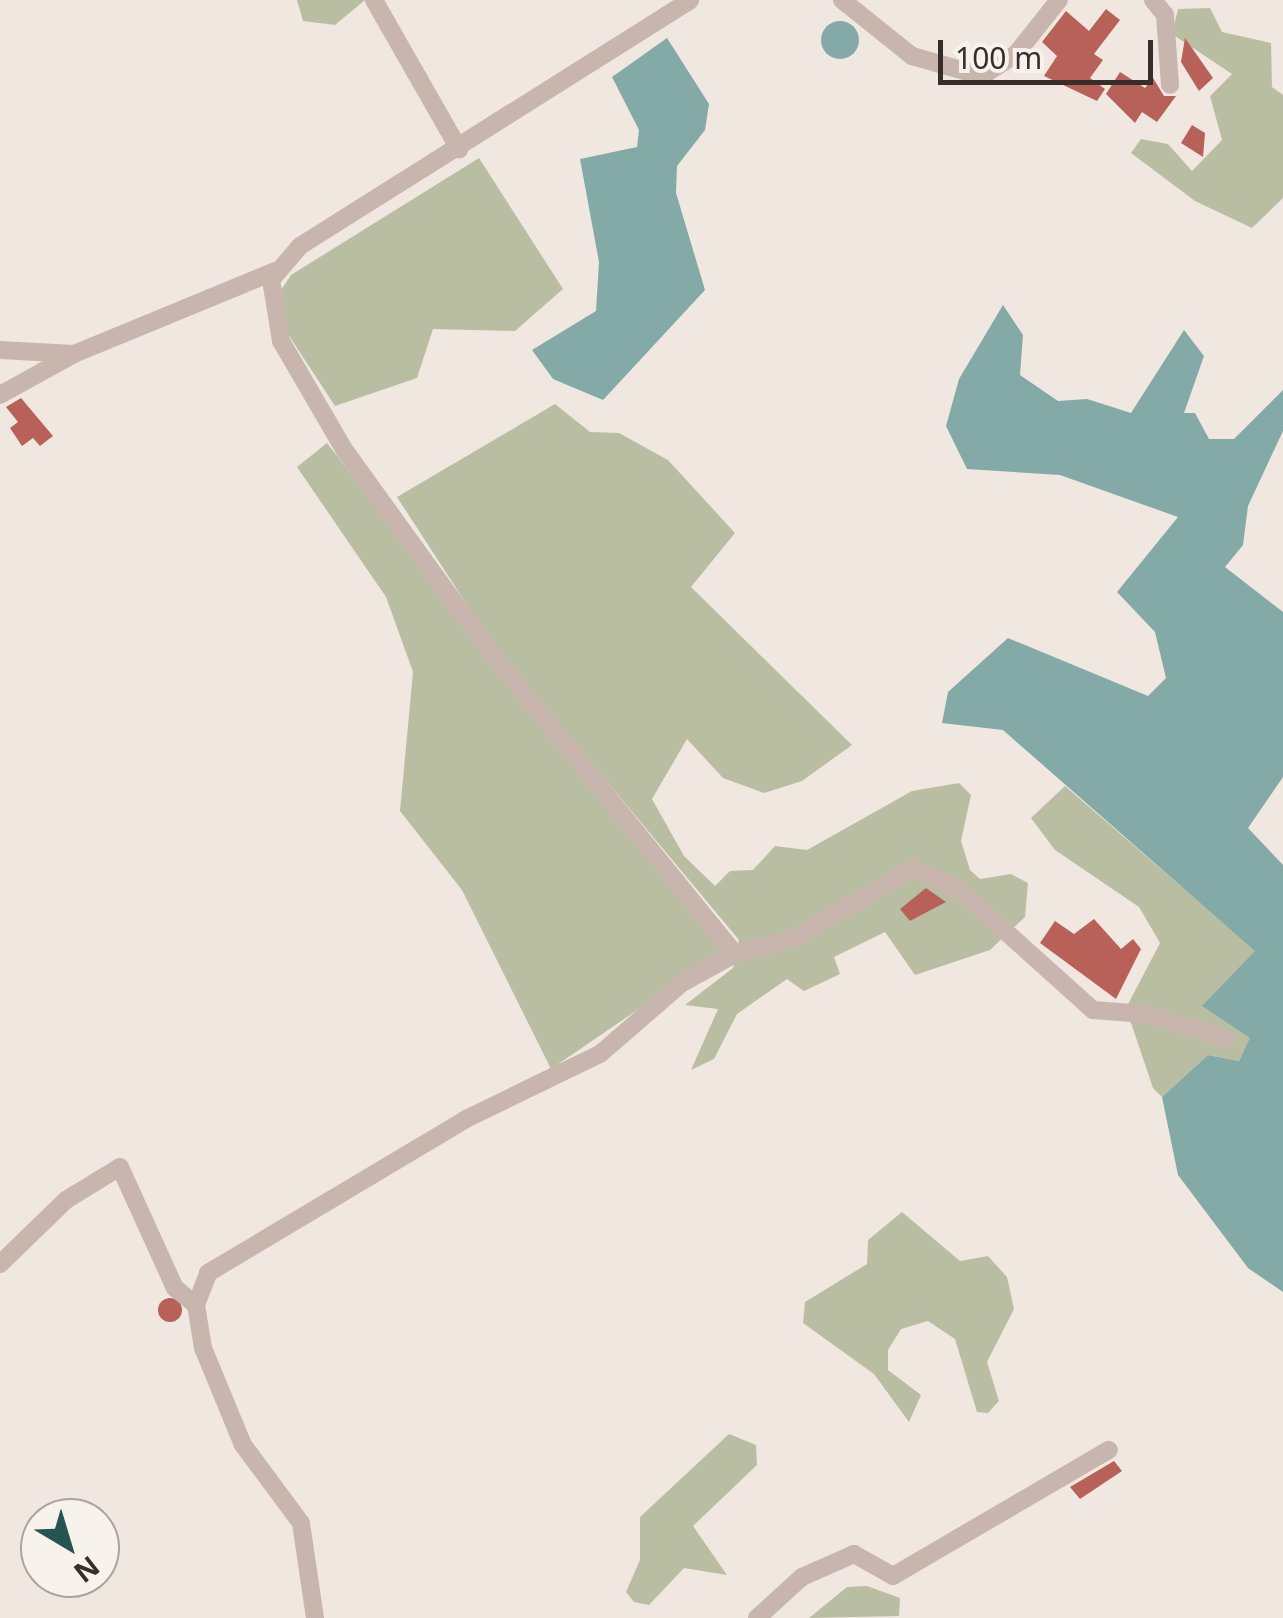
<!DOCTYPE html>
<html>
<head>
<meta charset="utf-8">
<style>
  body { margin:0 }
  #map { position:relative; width:1283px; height:1618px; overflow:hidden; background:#f1e7e1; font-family:"Noto Sans",sans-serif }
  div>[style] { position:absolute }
  .green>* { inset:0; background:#b9bea2 }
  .water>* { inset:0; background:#83aaa6 }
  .round { border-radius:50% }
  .building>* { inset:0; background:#b86158 }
  .minor>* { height:18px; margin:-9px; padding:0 9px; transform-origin:9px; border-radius:9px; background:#c8b6ae }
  span { translate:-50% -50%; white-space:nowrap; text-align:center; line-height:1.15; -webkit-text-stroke:9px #f8f2ed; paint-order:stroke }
  .north { position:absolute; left:20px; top:1498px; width:100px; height:100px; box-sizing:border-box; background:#f8f2ed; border:2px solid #aba39f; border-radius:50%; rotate:142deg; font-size:28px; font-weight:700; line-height:40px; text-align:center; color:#372d2b }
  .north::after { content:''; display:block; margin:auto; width:35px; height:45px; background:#265450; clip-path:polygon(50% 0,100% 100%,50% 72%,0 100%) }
  .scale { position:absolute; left:938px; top:40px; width:215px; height:45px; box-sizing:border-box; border:5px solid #372d2b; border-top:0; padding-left:12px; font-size:30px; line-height:35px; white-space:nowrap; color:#372d2b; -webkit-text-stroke:8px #f8f2ed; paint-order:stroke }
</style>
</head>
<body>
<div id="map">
  <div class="green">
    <div style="clip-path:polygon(297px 0,365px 0,335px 25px,303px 21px)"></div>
    <div style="clip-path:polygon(1210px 8px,1222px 32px,1271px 43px,1272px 87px,1283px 95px,1283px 198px,1252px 228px,1195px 201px,1131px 153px,1141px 139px,1168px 144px,1192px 171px,1222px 140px,1210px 96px,1232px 74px,1172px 34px,1178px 9px)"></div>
    <div style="clip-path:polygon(479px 158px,563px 289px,515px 331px,433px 329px,417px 378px,335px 406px,282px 325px,279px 293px,291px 275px)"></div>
    <div style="clip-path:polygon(555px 404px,590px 432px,619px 433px,668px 460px,735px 533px,691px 587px,852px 745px,802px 781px,764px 793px,723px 778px,687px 739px,652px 799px,684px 856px,715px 886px,730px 871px,753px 870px,775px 846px,807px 850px,912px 791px,959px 783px,971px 795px,961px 841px,970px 870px,980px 879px,1011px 874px,1028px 883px,1025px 917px,990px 950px,915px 975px,885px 932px,834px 957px,840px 974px,804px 991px,787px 979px,737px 1014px,714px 1059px,691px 1070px,718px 1009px,685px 1005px,733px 968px,739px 940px,493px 645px,397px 497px)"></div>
    <div style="clip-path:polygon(327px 443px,722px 952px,551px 1069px,462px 890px,400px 811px,413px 672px,386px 597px,297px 467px)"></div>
    <div style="clip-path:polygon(1065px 786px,1256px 951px,1251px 1038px,1239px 1061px,1208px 1055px,1162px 1097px,1153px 1088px,1126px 1008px,1160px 943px,1139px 907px,1055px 850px,1031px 818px)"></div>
    <div style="clip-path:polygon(902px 1212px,960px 1261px,988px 1256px,1007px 1277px,1014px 1309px,987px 1362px,999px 1401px,988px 1413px,977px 1412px,955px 1339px,928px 1321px,901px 1329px,888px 1350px,888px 1370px,921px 1395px,909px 1422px,874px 1374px,803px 1323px,805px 1302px,867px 1264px,868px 1240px)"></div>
    <div style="clip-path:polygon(729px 1434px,756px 1445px,757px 1465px,693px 1526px,727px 1575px,684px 1568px,649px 1605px,634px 1602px,626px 1592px,640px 1560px,640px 1517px)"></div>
    <div style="clip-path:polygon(867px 1586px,900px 1598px,899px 1616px,809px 1618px,847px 1587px)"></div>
  </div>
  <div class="water">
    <div class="round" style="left:821px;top:21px;width:38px;height:38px"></div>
    <div style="clip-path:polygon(667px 38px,709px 104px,705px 130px,677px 166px,676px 193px,705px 290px,603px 400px,553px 379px,532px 350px,596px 311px,599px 262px,580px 159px,637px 147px,639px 130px,612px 77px)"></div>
    <div style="clip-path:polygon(1003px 305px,1023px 335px,1020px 375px,1058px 401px,1087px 399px,1131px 413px,1184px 330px,1204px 356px,1184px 413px,1195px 413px,1209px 439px,1234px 439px,1283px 390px,1283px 431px,1248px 506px,1243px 545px,1225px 567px,1283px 612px,1283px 777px,1248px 828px,1283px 865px,1283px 1292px,1248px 1268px,1178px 1175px,1162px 1097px,1208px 1055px,1239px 1061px,1250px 1038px,1202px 1006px,1255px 951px,1003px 730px,942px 723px,948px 692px,1008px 638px,1148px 696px,1166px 678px,1155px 632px,1117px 592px,1178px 517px,1060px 475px,967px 469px,946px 426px,959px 379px)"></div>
  </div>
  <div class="building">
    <div style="clip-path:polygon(1106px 9px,1120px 20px,1094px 54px,1103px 60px,1090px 78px,1105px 89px,1097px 101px,1044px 76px,1057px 56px,1042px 42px,1066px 11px,1089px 31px)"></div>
    <div style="clip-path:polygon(1185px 38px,1213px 78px,1199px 91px,1181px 62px)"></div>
    <div style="clip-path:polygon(1120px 72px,1145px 88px,1153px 78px,1164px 96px,1176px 96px,1157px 122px,1142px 112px,1135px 123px,1106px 94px)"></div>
    <div style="clip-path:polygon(1192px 125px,1205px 133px,1203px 157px,1181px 143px)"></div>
    <div style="clip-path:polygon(21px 398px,53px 436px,40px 446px,33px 438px,22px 446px,10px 428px,18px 422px,6px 407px)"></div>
    <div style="clip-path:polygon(926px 888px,946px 902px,910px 921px,900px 909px)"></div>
    <div style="clip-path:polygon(1094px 919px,1121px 949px,1133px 939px,1141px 949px,1116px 999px,1040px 943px,1055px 921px,1074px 934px)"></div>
    <div class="round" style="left:158px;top:1298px;width:24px;height:24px"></div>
    <div style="clip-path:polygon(1114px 1461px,1122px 1471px,1080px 1499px,1070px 1487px)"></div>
  </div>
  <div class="minor">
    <div style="left:374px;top:0;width:172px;rotate:60.3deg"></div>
    <div style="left:842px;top:0;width:90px;rotate:38.7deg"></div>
    <div style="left:912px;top:56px;width:73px;rotate:15.9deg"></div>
    <div style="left:982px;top:76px;width:40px;rotate:-32.9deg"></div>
    <div style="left:1016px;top:54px;width:69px;rotate:-51.5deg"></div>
    <div style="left:1153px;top:0;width:19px;rotate:51deg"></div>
    <div style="left:1165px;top:15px;width:70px;rotate:85.9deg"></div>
    <div style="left:0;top:350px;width:74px;rotate:3.1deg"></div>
    <div style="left:0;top:395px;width:85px;rotate:-29deg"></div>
    <div style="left:74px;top:354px;width:217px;rotate:-22.4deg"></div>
    <div style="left:735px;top:954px;width:62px;rotate:-14.9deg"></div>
    <div style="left:795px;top:938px;width:136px;rotate:-30.5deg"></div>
    <div style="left:912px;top:869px;width:49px;rotate:22.9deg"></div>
    <div style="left:957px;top:888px;width:183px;rotate:41.9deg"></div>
    <div style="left:1093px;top:1010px;width:52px;rotate:4.4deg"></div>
    <div style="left:1145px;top:1014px;width:86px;rotate:17deg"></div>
    <div style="left:0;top:1264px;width:92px;rotate:-44.1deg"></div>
    <div style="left:66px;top:1200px;width:63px;rotate:-31.4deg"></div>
    <div style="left:120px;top:1167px;width:133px;rotate:65.6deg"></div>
    <div style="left:175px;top:1288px;width:27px;rotate:39deg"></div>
    <div style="left:315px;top:1618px;width:96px;rotate:-98.4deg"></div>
    <div style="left:301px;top:1523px;width:97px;rotate:-126.6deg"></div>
    <div style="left:243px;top:1445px;width:105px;rotate:-112.4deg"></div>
    <div style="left:203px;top:1348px;width:44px;rotate:-99.2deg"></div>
    <div style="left:196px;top:1305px;width:34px;rotate:-69deg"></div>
    <div style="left:208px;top:1273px;width:300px;rotate:-30.8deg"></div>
    <div style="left:466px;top:1119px;width:149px;rotate:-25.9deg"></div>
    <div style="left:600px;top:1054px;width:108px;rotate:-40.9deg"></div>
    <div style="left:682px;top:983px;width:60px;rotate:-28.7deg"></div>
    <div style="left:735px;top:954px;width:392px;rotate:-129deg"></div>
    <div style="left:488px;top:649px;width:244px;rotate:-125.8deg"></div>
    <div style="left:345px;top:451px;width:127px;rotate:-120.2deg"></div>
    <div style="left:281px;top:341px;width:62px;rotate:-99.3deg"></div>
    <div style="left:271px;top:280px;width:45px;rotate:-49.5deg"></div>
    <div style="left:300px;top:246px;width:461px;rotate:-32.2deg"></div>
    <div style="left:757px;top:1618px;width:61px;rotate:-42.3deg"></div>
    <div style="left:802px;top:1577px;width:57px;rotate:-23.9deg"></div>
    <div style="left:854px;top:1554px;width:45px;rotate:29.4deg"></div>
    <div style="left:893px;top:1576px;width:250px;rotate:-30.3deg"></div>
  </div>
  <div class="north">N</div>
  <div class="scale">100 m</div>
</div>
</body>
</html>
